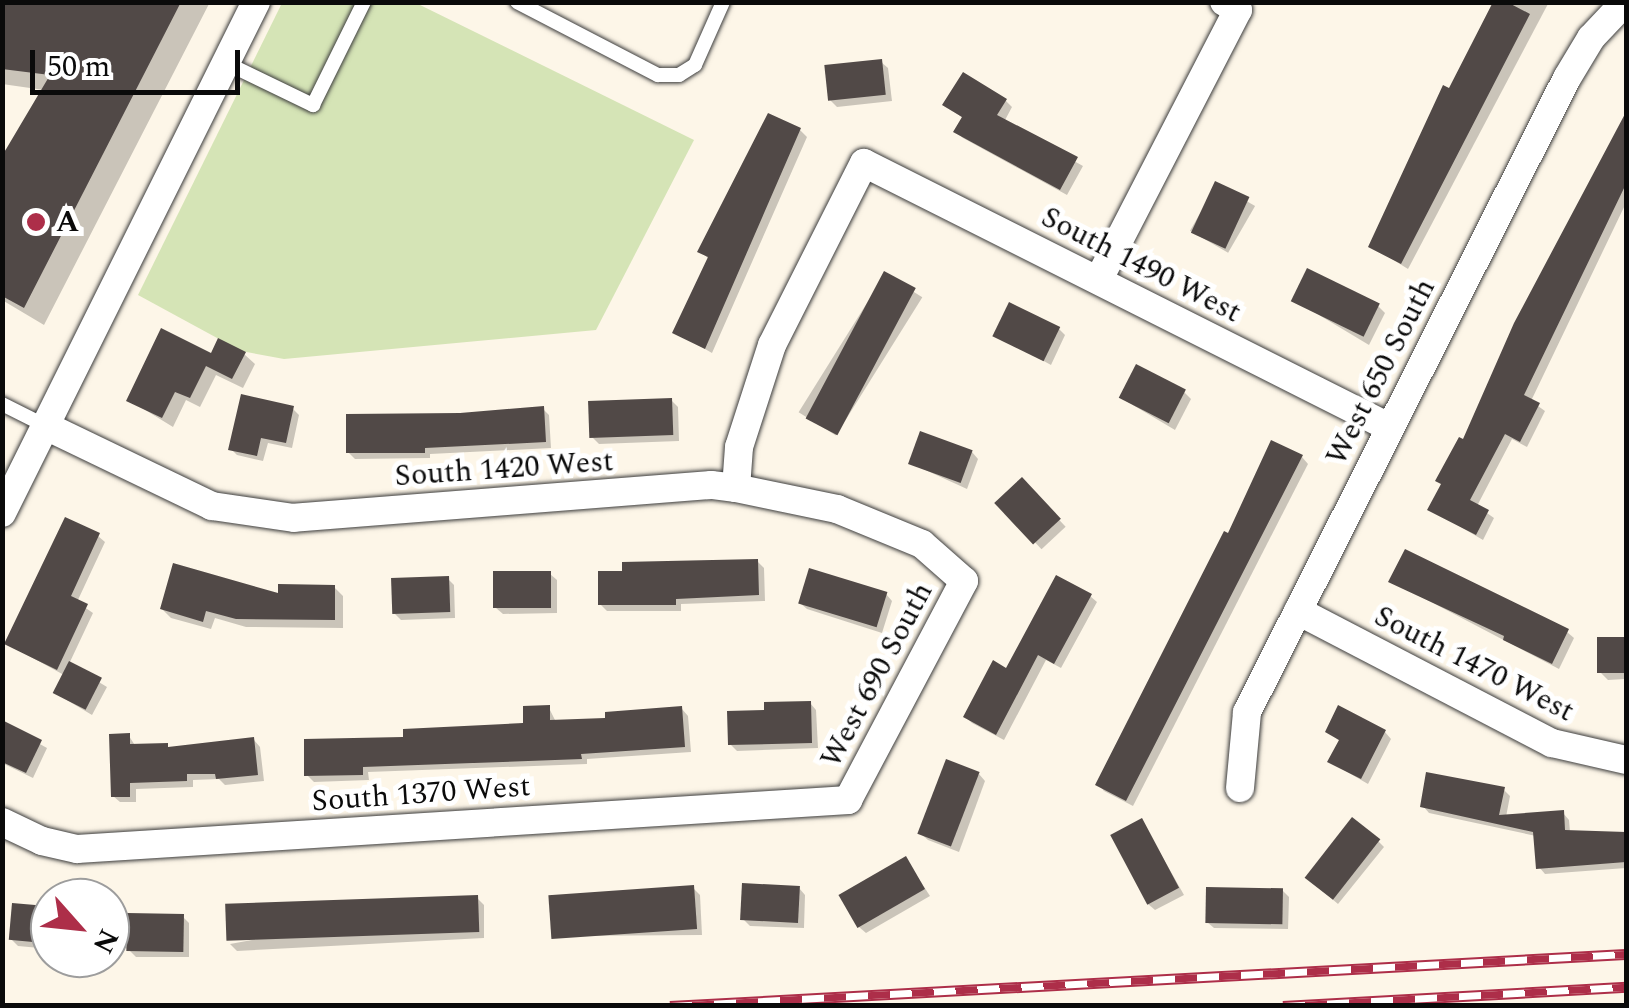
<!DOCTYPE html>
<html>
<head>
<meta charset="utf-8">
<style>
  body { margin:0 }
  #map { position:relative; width:1629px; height:1008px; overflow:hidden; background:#fdf6e8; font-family:Spectral,serif }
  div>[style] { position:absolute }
  .green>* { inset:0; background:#d5e4b6 }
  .shadow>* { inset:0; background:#0003; transform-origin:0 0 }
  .building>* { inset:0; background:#514947; transform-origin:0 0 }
  .roads { filter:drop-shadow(0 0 2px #3d3d3d) drop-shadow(0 0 2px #3d3d3d) }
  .service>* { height:14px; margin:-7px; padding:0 7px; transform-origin:7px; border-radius:7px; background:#fff }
  .minor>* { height:28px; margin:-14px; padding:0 14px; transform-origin:14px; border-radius:14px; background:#fff }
  .rail>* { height:11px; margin-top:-5.5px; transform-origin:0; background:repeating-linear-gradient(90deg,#fff 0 22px,#ad2e49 0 44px); box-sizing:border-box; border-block:2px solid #ad2e49 }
  .dots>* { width:28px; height:28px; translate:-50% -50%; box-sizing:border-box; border:5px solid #fff; border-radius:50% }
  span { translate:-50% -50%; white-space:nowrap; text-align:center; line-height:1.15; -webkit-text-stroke:10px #fff; paint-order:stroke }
  .poi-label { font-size:30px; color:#0a0a0a; font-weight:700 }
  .left { translate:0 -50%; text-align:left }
  .street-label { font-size:30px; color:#0a0a0a }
  .frame { position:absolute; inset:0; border:5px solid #0a0a0a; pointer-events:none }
  .north { position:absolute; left:30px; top:878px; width:100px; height:100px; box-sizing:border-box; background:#fff; border:2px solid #9d9d9d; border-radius:50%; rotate:117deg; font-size:28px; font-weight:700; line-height:40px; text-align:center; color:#0a0a0a }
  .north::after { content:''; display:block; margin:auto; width:35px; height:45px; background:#ad2e49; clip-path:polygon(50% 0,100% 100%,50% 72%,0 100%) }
  .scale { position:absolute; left:30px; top:50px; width:210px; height:45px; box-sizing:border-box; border:5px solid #0a0a0a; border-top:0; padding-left:12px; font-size:30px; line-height:35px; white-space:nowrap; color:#0a0a0a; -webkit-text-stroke:8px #fff; paint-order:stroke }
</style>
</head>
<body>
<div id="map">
  <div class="green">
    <div style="clip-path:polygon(282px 3px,416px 3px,694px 140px,596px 330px,284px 359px,241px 351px,138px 295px)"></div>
  </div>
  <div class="shadow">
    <div style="clip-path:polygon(2px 2px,210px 2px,44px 325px,2px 300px,2px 148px,8px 151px,44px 90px,2px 84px)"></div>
    <div style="clip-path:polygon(1503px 2px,1549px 2px,1408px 269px,1371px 246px,1450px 91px)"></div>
    <div style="clip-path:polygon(881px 62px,888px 68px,892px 101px,837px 107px,830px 100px)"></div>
    <div style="clip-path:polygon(1006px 101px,1012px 107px,1004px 122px,1083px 166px,1067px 195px,963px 138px,956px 132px,964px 119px,946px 105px)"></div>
    <div style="clip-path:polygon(1626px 117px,1626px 203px,1531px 401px,1545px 411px,1527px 447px,1512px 439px,1477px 506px,1494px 518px,1483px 540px,1430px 509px)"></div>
    <div style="clip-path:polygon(800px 130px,807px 137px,712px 353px,675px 332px,710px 260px,700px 251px)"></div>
    <div style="left:1217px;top:184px;width:44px;height:54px;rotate:30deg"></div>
    <div style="left:885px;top:274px;width:44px;height:163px;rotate:32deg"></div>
    <div style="clip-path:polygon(1294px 300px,1378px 306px,1385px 313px,1369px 345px)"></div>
    <div style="clip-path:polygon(1059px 329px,1065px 335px,1051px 365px,996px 335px)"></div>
    <div style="clip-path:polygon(244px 354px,255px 364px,243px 388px,216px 375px,200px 407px,186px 400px,173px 427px,129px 400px,212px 356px)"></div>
    <div style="clip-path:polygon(1184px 392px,1191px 399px,1175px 430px,1121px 398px)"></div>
    <div style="clip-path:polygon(671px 400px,678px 407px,679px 441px,599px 444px,592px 437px)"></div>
    <div style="clip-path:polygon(293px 409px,299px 415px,292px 448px,268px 443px,263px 461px,237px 455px,231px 449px)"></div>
    <div style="clip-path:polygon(543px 409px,549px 415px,551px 448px,430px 454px,430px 458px,355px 459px,348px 452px,460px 416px)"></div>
    <div style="clip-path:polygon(972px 452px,978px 459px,967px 489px,910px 463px)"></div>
    <div style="clip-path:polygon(1302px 457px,1308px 464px,1133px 806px,1104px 791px,1098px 784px)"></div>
    <div style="left:1022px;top:480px;width:64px;height:33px;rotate:47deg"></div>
    <div style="clip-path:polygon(98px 536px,105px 542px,77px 602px,93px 613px,69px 664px,107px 687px,92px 715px,55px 693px,64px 675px,7px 644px)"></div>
    <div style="clip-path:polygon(757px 561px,764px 568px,765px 601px,681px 604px,681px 611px,607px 611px,600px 604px,625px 574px)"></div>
    <div style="clip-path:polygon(550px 574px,557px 580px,557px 613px,503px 614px,496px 608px)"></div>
    <div style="clip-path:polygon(448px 579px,454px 585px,455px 618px,401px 620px,394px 613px)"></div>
    <div style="clip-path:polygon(1391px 581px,1567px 632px,1574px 638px,1559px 669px)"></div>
    <div style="clip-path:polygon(334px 587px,343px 596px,343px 628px,246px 627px,215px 618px,211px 629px,171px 618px,162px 609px)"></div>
    <div style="clip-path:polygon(886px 594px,892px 601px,882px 633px,807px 609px,800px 603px)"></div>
    <div style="clip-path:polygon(1090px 596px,1097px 602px,1061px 668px,1046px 660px,1004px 740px,972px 723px,966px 717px,1007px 671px)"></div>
    <div style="clip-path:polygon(1626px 640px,1626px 691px,1625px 679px,1608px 680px,1601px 673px,1599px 641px)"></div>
    <div style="clip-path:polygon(810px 703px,816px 710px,818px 748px,737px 751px,730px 744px)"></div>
    <div style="clip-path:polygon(549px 708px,556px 722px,608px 720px,682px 709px,688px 716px,691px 752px,587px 759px,587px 764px,368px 772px,369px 780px,314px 782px,307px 775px,406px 739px,526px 725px)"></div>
    <div style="clip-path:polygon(2px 723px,47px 748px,33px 778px,2px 763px)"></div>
    <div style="clip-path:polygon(1328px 732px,1385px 732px,1391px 739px,1368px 784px,1330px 762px,1341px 742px)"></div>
    <div style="clip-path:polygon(129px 736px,136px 747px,167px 746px,171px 749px,254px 740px,260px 747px,264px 781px,225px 785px,219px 779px,193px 780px,193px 787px,136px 789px,136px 802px,120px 802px,113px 796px)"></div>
    <div style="clip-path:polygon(979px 774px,985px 781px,959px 852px,928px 840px,921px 834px)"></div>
    <div style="clip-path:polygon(1503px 789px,1510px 796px,1506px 817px,1563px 813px,1569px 820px,1570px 832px,1626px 834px,1626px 868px,1545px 874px,1539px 867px,1536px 836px,1429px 813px,1423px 806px)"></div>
    <div style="clip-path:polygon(1142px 821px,1184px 895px,1155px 910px,1148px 904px)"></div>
    <div style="clip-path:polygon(1378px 841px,1384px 847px,1338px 904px,1313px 883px)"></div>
    <div style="clip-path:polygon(906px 859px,930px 896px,866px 933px,859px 927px)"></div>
    <div style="clip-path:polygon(693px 888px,700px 895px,702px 935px,558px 936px,551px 929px)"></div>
    <div style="clip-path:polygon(799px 888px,805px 895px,804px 928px,750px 926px,743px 919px)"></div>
    <div style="clip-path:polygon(1282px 890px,1289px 897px,1288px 929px,1214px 928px,1207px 922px)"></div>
    <div style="clip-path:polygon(477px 898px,484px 905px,484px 938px,237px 951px,230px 944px)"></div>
    <div style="clip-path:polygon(50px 909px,50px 949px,18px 946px,11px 939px)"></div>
    <div style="clip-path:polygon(183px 917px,189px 923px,189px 957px,136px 957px,129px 950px)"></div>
  </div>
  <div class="building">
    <div style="clip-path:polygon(2px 2px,181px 2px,24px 308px,2px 296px,2px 156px,50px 75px,2px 69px)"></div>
    <div style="clip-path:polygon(1493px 2px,1507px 2px,1530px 14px,1401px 264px,1368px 247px,1443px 85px,1449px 88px)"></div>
    <div style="left:882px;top:59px;width:36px;height:58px;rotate:84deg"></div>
    <div style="clip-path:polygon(963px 72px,1007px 99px,997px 115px,1078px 157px,1060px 190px,953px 132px,962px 117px,942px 105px)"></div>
    <div style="clip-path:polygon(1626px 112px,1626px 184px,1524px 395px,1540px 403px,1520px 442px,1505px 434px,1470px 500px,1489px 510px,1476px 535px,1427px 510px,1441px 484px,1435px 481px,1459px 437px,1463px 439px,1514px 323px)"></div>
    <div style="clip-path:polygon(768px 113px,801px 128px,705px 349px,672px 333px,708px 257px,697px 252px)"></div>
    <div style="left:1215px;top:181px;width:38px;height:57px;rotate:25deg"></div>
    <div style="left:1307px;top:268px;width:81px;height:37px;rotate:26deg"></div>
    <div style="left:884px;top:271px;width:36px;height:167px;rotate:28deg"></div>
    <div style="left:1009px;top:302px;width:57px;height:38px;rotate:26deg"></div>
    <div style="clip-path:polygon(161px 328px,211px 353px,218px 338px,246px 352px,232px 379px,206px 366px,190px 398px,175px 392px,162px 418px,126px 401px)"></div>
    <div style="left:1136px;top:364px;width:56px;height:38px;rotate:27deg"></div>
    <div style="clip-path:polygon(241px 394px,294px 406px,286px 443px,261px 438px,257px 456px,228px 450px)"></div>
    <div style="left:672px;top:398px;width:37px;height:84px;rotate:88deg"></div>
    <div style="clip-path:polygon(544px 406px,546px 442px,425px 448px,425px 453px,346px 453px,346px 414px,460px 413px)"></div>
    <div style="left:920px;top:431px;width:56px;height:35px;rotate:20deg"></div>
    <div style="clip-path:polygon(1271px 440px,1303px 455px,1126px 801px,1095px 785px,1224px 531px,1228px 533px)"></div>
    <div style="left:1022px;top:477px;width:57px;height:38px;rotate:47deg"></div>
    <div style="clip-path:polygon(65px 517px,100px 533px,71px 596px,88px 604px,57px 670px,4px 644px)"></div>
    <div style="clip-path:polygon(1405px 549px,1569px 629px,1552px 664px,1503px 640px,1504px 636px,1388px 582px)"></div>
    <div style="clip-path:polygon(758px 559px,759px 595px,676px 599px,676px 605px,598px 605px,598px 571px,622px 571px,622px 562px)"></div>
    <div style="clip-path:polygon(173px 563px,278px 593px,278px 584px,335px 585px,335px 620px,236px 619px,206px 611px,203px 622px,160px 609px)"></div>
    <div style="left:809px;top:568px;width:82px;height:37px;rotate:17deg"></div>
    <div style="left:551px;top:571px;width:37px;height:58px;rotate:90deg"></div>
    <div style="clip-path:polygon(1056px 575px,1092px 594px,1054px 664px,1038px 655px,996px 735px,963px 717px,993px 660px,1006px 668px)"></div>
    <div style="left:449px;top:576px;width:36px;height:58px;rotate:88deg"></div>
    <div style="left:1626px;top:637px;width:36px;height:29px;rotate:90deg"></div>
    <div style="left:69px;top:661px;width:37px;height:36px;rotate:27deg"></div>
    <div style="clip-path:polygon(811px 701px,812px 743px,728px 745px,727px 711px,764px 710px,764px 702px)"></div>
    <div style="clip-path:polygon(550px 705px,550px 720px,605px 718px,605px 712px,682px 706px,685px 747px,581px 754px,582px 759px,363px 767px,363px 775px,304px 776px,304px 739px,403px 737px,403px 729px,523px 723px,523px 706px)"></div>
    <div style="clip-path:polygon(1338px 705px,1386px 730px,1361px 779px,1327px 762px,1339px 740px,1325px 732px)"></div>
    <div style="clip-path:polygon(2px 720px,42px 740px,26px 773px,2px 762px)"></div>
    <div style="clip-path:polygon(130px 733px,130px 744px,168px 743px,168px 747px,254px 737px,258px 775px,216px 779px,215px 774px,187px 774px,187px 781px,130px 783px,130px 797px,111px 797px,109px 734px)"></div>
    <div style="left:946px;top:759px;width:36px;height:80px;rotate:21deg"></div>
    <div style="clip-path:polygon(1426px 772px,1505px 787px,1499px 815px,1564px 810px,1565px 830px,1626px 832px,1626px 862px,1536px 869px,1533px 832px,1420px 807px)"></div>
    <div style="left:1352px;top:817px;width:36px;height:77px;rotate:38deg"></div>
    <div style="left:1142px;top:818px;width:79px;height:36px;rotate:62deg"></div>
    <div style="left:906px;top:856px;width:38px;height:78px;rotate:60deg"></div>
    <div style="left:742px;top:883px;width:58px;height:37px;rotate:3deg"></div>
    <div style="left:694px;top:885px;width:44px;height:146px;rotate:86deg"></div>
    <div style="left:1206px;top:887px;width:77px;height:36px;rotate:1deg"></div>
    <div style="left:478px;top:895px;width:37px;height:253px;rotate:88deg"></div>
    <div style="left:12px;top:903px;width:38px;height:37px;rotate:5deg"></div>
    <div style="left:127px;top:913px;width:57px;height:38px;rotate:1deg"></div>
  </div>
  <div class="roads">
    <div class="service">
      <div style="left:517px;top:2px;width:159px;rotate:27.4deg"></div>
      <div style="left:658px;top:75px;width:21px"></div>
      <div style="left:679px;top:75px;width:19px;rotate:-32deg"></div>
      <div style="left:695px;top:65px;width:69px;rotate:-66deg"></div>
      <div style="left:226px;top:63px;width:97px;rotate:25.8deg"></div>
      <div style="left:313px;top:105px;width:115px;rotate:-63.7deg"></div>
      <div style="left:2px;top:404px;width:49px;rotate:26.6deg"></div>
    </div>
    <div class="minor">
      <div style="left:1099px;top:279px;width:303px;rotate:-62.7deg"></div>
      <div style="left:1238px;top:10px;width:16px;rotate:-150deg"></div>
      <div style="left:736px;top:488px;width:41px;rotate:-85.8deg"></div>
      <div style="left:739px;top:447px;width:107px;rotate:-72.1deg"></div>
      <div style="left:772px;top:345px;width:204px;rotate:-63.2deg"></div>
      <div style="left:864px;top:163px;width:588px;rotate:26.7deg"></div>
      <div style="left:2px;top:513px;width:571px;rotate:-63.57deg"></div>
      <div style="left:1298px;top:611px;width:286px;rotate:27.5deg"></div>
      <div style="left:1552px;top:743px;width:76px;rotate:12.9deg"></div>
      <div style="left:1240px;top:788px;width:76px;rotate:-84.7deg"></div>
      <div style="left:1247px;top:712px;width:710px;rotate:-63.22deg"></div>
      <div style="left:1567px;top:78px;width:47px;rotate:-59deg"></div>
      <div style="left:1591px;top:38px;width:50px;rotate:-46.6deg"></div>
      <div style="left:2px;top:822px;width:44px;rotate:25.4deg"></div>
      <div style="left:42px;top:841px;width:36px;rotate:13deg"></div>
      <div style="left:77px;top:849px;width:773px;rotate:-3.64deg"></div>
      <div style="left:848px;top:800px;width:248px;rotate:-62.1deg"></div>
      <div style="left:964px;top:581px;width:56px;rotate:-138.6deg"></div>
      <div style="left:922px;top:544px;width:92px;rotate:-157.6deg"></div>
      <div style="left:837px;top:509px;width:103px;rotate:-168.3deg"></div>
      <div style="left:736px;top:488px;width:25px;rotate:-173deg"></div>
      <div style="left:711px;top:485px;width:418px;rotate:175.5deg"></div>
      <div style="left:294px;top:518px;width:83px;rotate:-171.7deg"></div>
      <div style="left:212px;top:506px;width:184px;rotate:-154.3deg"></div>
    </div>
  </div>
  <div class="rail">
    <div style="left:670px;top:1006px;width:957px;rotate:-3.11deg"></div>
    <div style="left:1283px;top:1006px;width:344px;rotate:-3.2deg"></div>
  </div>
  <div class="dots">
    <div style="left:36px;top:222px;background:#ad2e49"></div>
  </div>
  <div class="poi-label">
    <span class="left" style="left:56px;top:222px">A</span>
  </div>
  <div class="street-label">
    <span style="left:1141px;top:265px;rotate:27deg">South 1490 West</span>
    <span style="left:1381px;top:372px;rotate:-63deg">West 650 South</span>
    <span style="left:504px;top:469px;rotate:-4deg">South 1420 West</span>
    <span style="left:1474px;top:664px;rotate:27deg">South 1470 West</span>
    <span style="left:877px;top:675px;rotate:-62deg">West 690 South</span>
    <span style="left:421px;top:794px;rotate:-4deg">South 1370 West</span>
  </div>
  <div class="frame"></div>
  <div class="north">N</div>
  <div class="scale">50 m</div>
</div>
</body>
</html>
